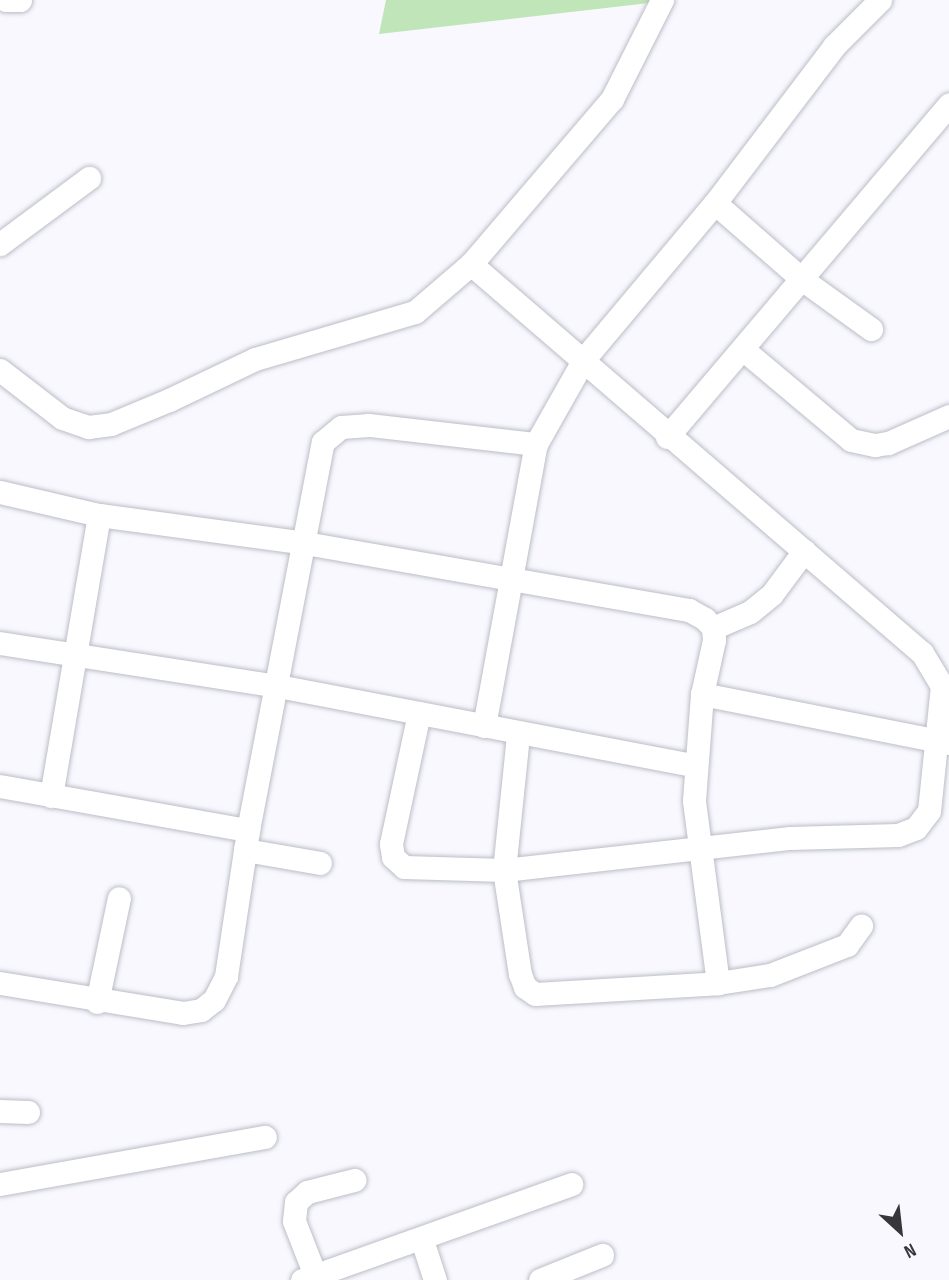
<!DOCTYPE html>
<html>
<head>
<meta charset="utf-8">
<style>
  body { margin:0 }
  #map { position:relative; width:949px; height:1280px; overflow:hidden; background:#f8f8fe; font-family:"Sofia Sans Condensed",sans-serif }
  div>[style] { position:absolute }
  .green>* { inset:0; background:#bfe5b8 }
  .roads { filter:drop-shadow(0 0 2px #bcbdc7) drop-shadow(0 0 2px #bcbdc7) }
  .minor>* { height:23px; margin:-11.5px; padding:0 11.5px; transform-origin:11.5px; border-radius:11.5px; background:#fff }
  span { translate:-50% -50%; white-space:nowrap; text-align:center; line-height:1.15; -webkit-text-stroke:5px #f8f8fe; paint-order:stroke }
  .north { position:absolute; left:865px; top:1196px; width:70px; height:70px; -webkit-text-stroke:5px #f8f8fe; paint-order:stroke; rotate:153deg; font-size:19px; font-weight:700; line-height:28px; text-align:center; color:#37373b }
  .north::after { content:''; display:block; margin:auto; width:24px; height:32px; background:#37373b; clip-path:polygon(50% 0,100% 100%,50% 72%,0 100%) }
</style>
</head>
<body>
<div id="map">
  <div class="green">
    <div style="clip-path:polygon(386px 0,675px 0,379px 34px)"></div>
  </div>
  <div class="roads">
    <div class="minor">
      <div style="left:6px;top:0;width:14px"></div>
      <div style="left:715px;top:203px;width:117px;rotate:41.2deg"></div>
      <div style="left:803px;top:280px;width:84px;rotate:35.8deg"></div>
      <div style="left:0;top:244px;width:111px;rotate:-36.6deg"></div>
      <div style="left:745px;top:351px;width:138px;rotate:40deg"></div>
      <div style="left:851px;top:440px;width:25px;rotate:12deg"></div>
      <div style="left:875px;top:445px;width:13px;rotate:-9deg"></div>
      <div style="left:888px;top:443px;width:67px;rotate:-23.9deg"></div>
      <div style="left:0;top:370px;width:78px;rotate:37.7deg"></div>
      <div style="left:62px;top:418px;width:28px;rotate:19deg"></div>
      <div style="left:88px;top:427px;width:23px;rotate:-7deg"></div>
      <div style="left:111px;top:424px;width:63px;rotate:-22.5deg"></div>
      <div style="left:169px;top:400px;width:95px;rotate:-25.5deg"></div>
      <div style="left:255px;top:359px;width:167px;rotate:-16.4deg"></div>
      <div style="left:415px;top:312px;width:74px;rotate:-40.6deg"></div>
      <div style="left:471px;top:264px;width:217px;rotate:-49.5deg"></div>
      <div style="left:612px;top:99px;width:111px;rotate:-63.2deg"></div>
      <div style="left:667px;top:437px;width:436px;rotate:-49.7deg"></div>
      <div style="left:0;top:492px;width:102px;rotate:13.1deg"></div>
      <div style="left:99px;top:515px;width:208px;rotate:7.7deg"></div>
      <div style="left:305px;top:543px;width:390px;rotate:9.9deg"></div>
      <div style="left:689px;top:610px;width:18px;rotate:29deg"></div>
      <div style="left:705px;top:619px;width:12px;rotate:48deg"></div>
      <div style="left:713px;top:628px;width:12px;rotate:85deg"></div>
      <div style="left:714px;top:640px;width:55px;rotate:102.5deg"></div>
      <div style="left:702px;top:694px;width:107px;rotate:94.3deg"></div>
      <div style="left:694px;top:801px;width:184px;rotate:82.5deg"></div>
      <div style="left:713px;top:628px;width:40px;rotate:-23.4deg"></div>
      <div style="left:750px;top:612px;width:28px;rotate:-39deg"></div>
      <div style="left:772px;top:594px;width:54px;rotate:-53.3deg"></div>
      <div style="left:0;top:643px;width:281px;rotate:8.8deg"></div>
      <div style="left:278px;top:686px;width:423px;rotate:10.8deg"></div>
      <div style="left:702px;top:694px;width:252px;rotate:11.2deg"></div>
      <div style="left:419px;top:713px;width:134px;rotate:102.1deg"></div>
      <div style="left:391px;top:844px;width:13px;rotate:81deg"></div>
      <div style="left:393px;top:857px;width:15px;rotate:42deg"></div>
      <div style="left:404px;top:867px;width:100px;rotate:1.7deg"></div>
      <div style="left:504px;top:870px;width:288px;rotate:-6.4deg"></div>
      <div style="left:790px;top:838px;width:108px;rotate:-1.6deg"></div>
      <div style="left:898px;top:835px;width:19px;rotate:-21deg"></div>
      <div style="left:916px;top:828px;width:21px;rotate:-53deg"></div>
      <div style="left:929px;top:811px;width:126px;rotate:-84.1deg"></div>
      <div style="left:942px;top:686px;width:39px;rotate:-121deg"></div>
      <div style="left:922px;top:653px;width:596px;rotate:-139.22deg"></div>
      <div style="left:484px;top:726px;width:287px;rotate:-79.6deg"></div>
      <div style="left:536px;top:444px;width:98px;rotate:-60.5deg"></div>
      <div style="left:584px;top:359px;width:204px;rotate:-50deg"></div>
      <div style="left:715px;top:203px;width:197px;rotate:-52.8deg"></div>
      <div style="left:834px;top:46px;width:65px;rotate:-45deg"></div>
      <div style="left:518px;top:735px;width:136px;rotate:95.9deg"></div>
      <div style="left:504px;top:870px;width:105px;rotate:81.3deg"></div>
      <div style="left:520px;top:974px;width:14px;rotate:69deg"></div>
      <div style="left:525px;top:987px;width:12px;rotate:35deg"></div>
      <div style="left:535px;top:994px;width:183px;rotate:-3.4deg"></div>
      <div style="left:718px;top:983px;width:53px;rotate:-8.7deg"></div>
      <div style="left:770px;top:975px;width:83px;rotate:-21.3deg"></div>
      <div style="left:847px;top:945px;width:24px;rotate:-54deg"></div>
      <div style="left:0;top:786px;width:252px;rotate:10.1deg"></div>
      <div style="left:51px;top:796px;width:285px;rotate:-80.3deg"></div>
      <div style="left:245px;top:850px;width:76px;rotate:9.8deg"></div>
      <div style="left:0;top:983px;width:185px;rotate:9.3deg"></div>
      <div style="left:183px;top:1013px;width:18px;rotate:-9deg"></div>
      <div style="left:201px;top:1010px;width:16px;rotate:-38deg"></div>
      <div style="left:214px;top:1000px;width:27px;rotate:-63deg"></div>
      <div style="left:226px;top:976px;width:148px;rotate:-81.4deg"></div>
      <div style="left:248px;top:830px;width:395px;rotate:-79.1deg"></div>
      <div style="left:323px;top:442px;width:23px;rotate:-40deg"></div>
      <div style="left:341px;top:427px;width:28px;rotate:-4deg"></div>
      <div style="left:369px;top:425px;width:168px;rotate:6.5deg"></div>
      <div style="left:97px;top:1002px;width:106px;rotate:-78.1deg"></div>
      <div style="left:0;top:1111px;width:28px;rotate:2deg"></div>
      <div style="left:0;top:1184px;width:269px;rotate:-10.1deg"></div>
      <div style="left:422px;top:1240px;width:42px;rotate:72deg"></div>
      <div style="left:315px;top:1275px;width:58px;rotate:-111.3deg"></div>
      <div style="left:294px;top:1221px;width:19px;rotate:-84deg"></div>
      <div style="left:296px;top:1202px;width:15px;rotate:-42deg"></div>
      <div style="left:307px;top:1192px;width:49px;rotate:-14.3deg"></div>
      <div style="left:302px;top:1280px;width:286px;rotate:-19.6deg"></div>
      <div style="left:540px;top:1280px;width:67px;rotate:-22deg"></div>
    </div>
  </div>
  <div class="north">N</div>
</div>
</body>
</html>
